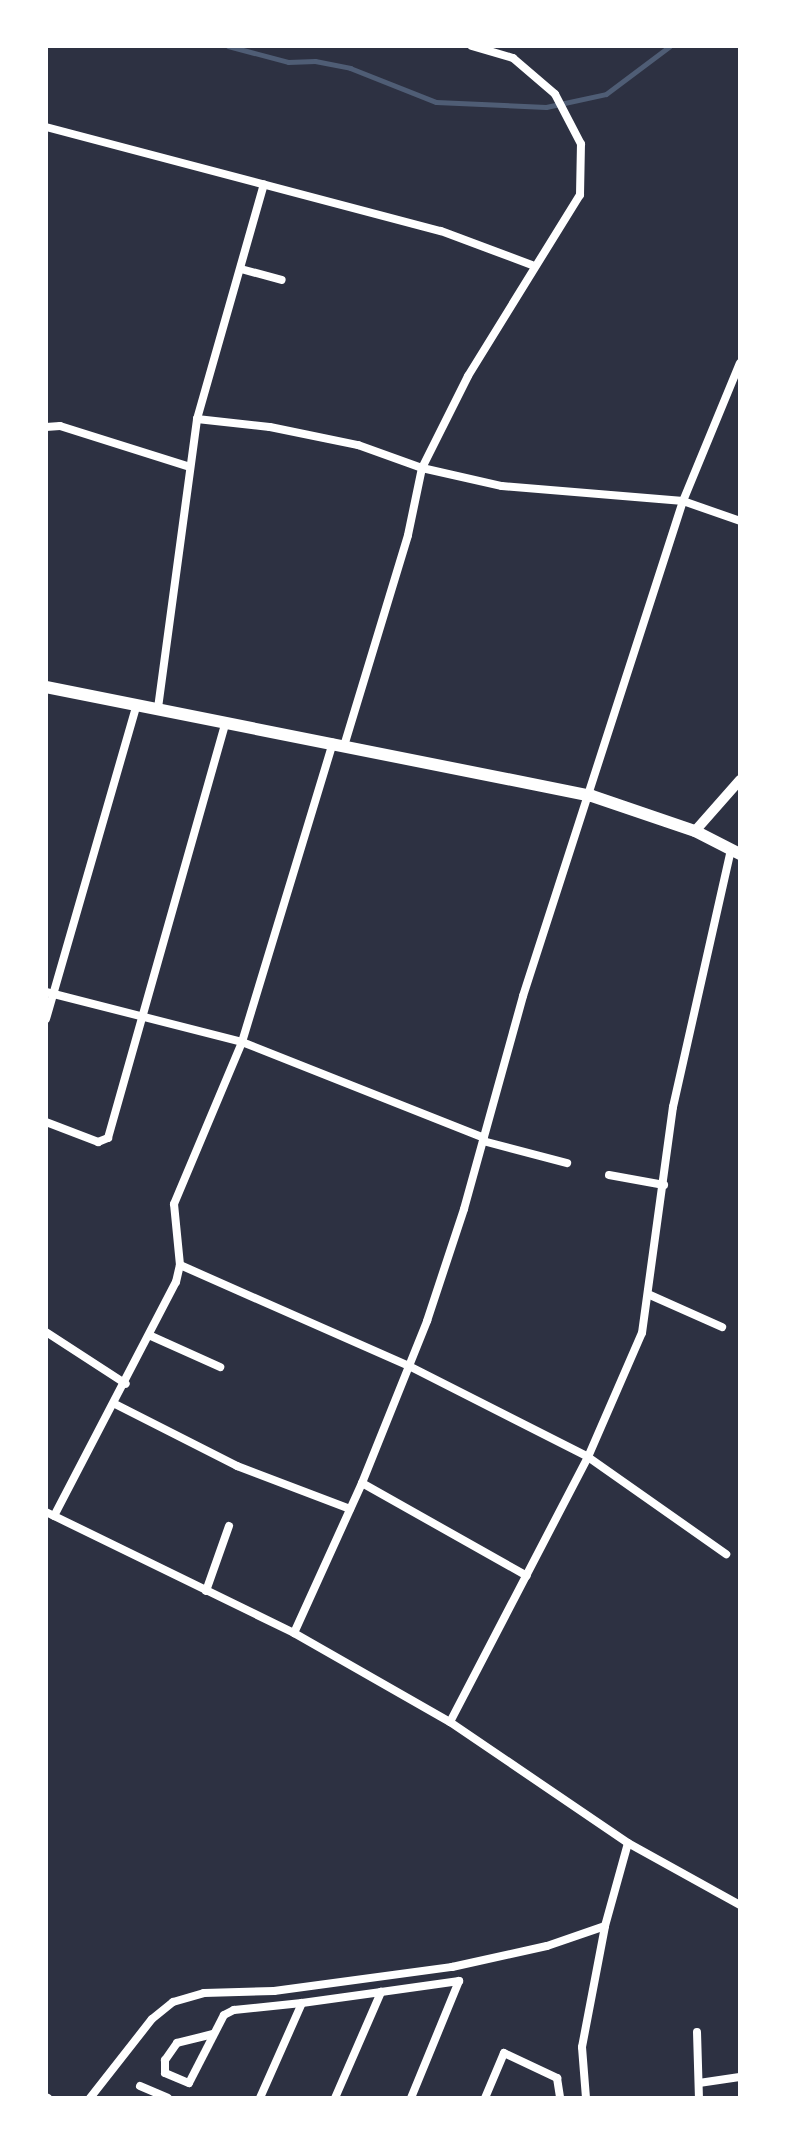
<!DOCTYPE html>
<html>
<head>
<meta charset="utf-8">
<style>
  body { margin:0 }
  #map { position:relative; width:786px; height:2144px; overflow:hidden; background:#2d3142; font-family:"Fira Sans",sans-serif }
  div>[style] { position:absolute }
  .stream>* { height:5px; margin:-2.5px; padding:0 2.5px; transform-origin:2.5px; border-radius:2.5px; background:#4f5d75 }
  .minor>* { height:8px; margin:-4px; padding:0 4px; transform-origin:4px; border-radius:4px; background:#fff }
  .tertiary>* { height:10px; margin:-5px; padding:0 5px; transform-origin:5px; border-radius:5px; background:#fff }
  .primary>* { height:12px; margin:-6px; padding:0 6px; transform-origin:6px; border-radius:6px; background:#fff }
  span { translate:-50% -50%; white-space:nowrap; text-align:center; line-height:1.15; -webkit-text-stroke:8px #fff; paint-order:stroke }
  .frame { position:absolute; inset:0; border:48px solid #fff; pointer-events:none }
</style>
</head>
<body>
<div id="map">
  <div class="stream">
    <div style="left:228px;top:46px;width:62px;rotate:14.9deg"></div>
    <div style="left:288px;top:62px;width:27px;rotate:-2deg"></div>
    <div style="left:315px;top:61px;width:36px;rotate:11deg"></div>
    <div style="left:350px;top:68px;width:92px;rotate:21.6deg"></div>
    <div style="left:436px;top:102px;width:110px;rotate:2.6deg"></div>
    <div style="left:546px;top:107px;width:61px;rotate:-12.2deg"></div>
    <div style="left:606px;top:94px;width:80px;rotate:-36.9deg"></div>
  </div>
  <div class="minor">
    <div style="left:46px;top:127px;width:408px;rotate:14.8deg"></div>
    <div style="left:441px;top:231px;width:97px;rotate:20.5deg"></div>
    <div style="left:241px;top:269px;width:42px;rotate:15deg"></div>
    <div style="left:197px;top:419px;width:244px;rotate:-74.1deg"></div>
    <div style="left:46px;top:427px;width:14px;rotate:-4deg"></div>
    <div style="left:60px;top:426px;width:136px;rotate:17.5deg"></div>
    <div style="left:158px;top:708px;width:292px;rotate:-82.3deg"></div>
    <div style="left:197px;top:419px;width:73px;rotate:6.3deg"></div>
    <div style="left:270px;top:427px;width:90px;rotate:11.6deg"></div>
    <div style="left:358px;top:445px;width:68px;rotate:19.8deg"></div>
    <div style="left:422px;top:468px;width:82px;rotate:12.7deg"></div>
    <div style="left:502px;top:486px;width:182px;rotate:4.7deg"></div>
    <div style="left:683px;top:501px;width:60px;rotate:19.3deg"></div>
    <div style="left:344px;top:746px;width:220px;rotate:-73.1deg"></div>
    <div style="left:408px;top:535px;width:68px;rotate:-78.2deg"></div>
    <div style="left:422px;top:468px;width:103px;rotate:-63.4deg"></div>
    <div style="left:468px;top:376px;width:213px;rotate:-58.3deg"></div>
    <div style="left:580px;top:195px;width:51px;rotate:-88.9deg"></div>
    <div style="left:581px;top:144px;width:56px;rotate:-117.5deg"></div>
    <div style="left:555px;top:94px;width:55px;rotate:-139.4deg"></div>
    <div style="left:513px;top:58px;width:43px;rotate:-163.7deg"></div>
    <div style="left:46px;top:992px;width:202px;rotate:14.3deg"></div>
    <div style="left:242px;top:1042px;width:260px;rotate:21.6deg"></div>
    <div style="left:46px;top:1019px;width:328px;rotate:-73.9deg"></div>
    <div style="left:46px;top:1122px;width:56px;rotate:21deg"></div>
    <div style="left:98px;top:1142px;width:11px;rotate:-22deg"></div>
    <div style="left:108px;top:1138px;width:432px;rotate:-74.2deg"></div>
    <div style="left:483px;top:1141px;width:87px;rotate:14.7deg"></div>
    <div style="left:609px;top:1175px;width:56px;rotate:10.3deg"></div>
    <div style="left:180px;top:1265px;width:250px;rotate:23.8deg"></div>
    <div style="left:409px;top:1366px;width:201px;rotate:26.9deg"></div>
    <div style="left:588px;top:1457px;width:169px;rotate:35.1deg"></div>
    <div style="left:650px;top:1295px;width:79px;rotate:24deg"></div>
    <div style="left:46px;top:1332px;width:95px;rotate:33deg"></div>
    <div style="left:151px;top:1336px;width:76px;rotate:24.2deg"></div>
    <div style="left:115px;top:1404px;width:137px;rotate:26.9deg"></div>
    <div style="left:237px;top:1466px;width:121px;rotate:20.8deg"></div>
    <div style="left:362px;top:1483px;width:189px;rotate:29.4deg"></div>
    <div style="left:46px;top:1512px;width:276px;rotate:26deg"></div>
    <div style="left:294px;top:1633px;width:180px;rotate:29.7deg"></div>
    <div style="left:450px;top:1722px;width:215px;rotate:34.2deg"></div>
    <div style="left:54px;top:1516px;width:264px;rotate:-62.5deg"></div>
    <div style="left:176px;top:1282px;width:17px;rotate:-77deg"></div>
    <div style="left:180px;top:1265px;width:61px;rotate:-95.6deg"></div>
    <div style="left:174px;top:1204px;width:176px;rotate:-67.2deg"></div>
    <div style="left:242px;top:1042px;width:313px;rotate:-73.1deg"></div>
    <div style="left:206px;top:1591px;width:69px;rotate:-70.5deg"></div>
    <div style="left:294px;top:1633px;width:165px;rotate:-65.6deg"></div>
    <div style="left:362px;top:1483px;width:175px;rotate:-68.1deg"></div>
    <div style="left:427px;top:1321px;width:118px;rotate:-71.7deg"></div>
    <div style="left:464px;top:1209px;width:221px;rotate:-74.5deg"></div>
    <div style="left:523px;top:996px;width:520px;rotate:-72.09deg"></div>
    <div style="left:683px;top:501px;width:149px;rotate:-67.6deg"></div>
    <div style="left:450px;top:1722px;width:299px;rotate:-62.5deg"></div>
    <div style="left:588px;top:1457px;width:135px;rotate:-66.5deg"></div>
    <div style="left:642px;top:1333px;width:228px;rotate:-82.2deg"></div>
    <div style="left:673px;top:1107px;width:263px;rotate:-77.3deg"></div>
    <div style="left:302px;top:2003px;width:80px;rotate:-7.9deg"></div>
    <div style="left:697px;top:2032px;width:66px;rotate:88.3deg"></div>
    <div style="left:213px;top:2034px;width:37px;rotate:166deg"></div>
    <div style="left:177px;top:2043px;width:21px;rotate:125deg"></div>
    <div style="left:165px;top:2060px;width:13px;rotate:90deg"></div>
    <div style="left:165px;top:2073px;width:26px;rotate:23deg"></div>
    <div style="left:189px;top:2083px;width:76px;rotate:-62.8deg"></div>
    <div style="left:224px;top:2015px;width:11px;rotate:-27deg"></div>
    <div style="left:234px;top:2010px;width:68px;rotate:-5.9deg"></div>
    <div style="left:302px;top:2003px;width:104px;rotate:113.9deg"></div>
    <div style="left:699px;top:2083px;width:41px;rotate:-8.3deg"></div>
    <div style="left:140px;top:2086px;width:30px;rotate:23deg"></div>
    <div style="left:46px;top:2097px;width:2px;rotate:27deg"></div>
    <div style="left:90px;top:2098px;width:100px;rotate:-51.9deg"></div>
    <div style="left:152px;top:2019px;width:27px;rotate:-39deg"></div>
    <div style="left:173px;top:2002px;width:32px;rotate:-16deg"></div>
    <div style="left:204px;top:1993px;width:70px;rotate:-1.6deg"></div>
    <div style="left:274px;top:1991px;width:180px;rotate:-7.7deg"></div>
    <div style="left:452px;top:1967px;width:97px;rotate:-12.5deg"></div>
    <div style="left:547px;top:1946px;width:61px;rotate:-19deg"></div>
    <div style="left:335px;top:2098px;width:116px;rotate:-66.5deg"></div>
    <div style="left:381px;top:1992px;width:79px;rotate:-8deg"></div>
    <div style="left:459px;top:1981px;width:126px;rotate:112.3deg"></div>
    <div style="left:485px;top:2098px;width:49px;rotate:-67.1deg"></div>
    <div style="left:504px;top:2053px;width:59px;rotate:25.3deg"></div>
    <div style="left:557px;top:2078px;width:20px;rotate:81deg"></div>
    <div style="left:586px;top:2098px;width:51px;rotate:-94.5deg"></div>
    <div style="left:582px;top:2047px;width:123px;rotate:-79.2deg"></div>
    <div style="left:605px;top:1926px;width:86px;rotate:-74.5deg"></div>
    <div style="left:628px;top:1843px;width:128px;rotate:29deg"></div>
  </div>
  <div class="tertiary">
    <div style="left:695px;top:831px;width:68px;rotate:-48.6deg"></div>
  </div>
  <div class="primary">
    <div style="left:46px;top:687px;width:557px;rotate:11.29deg"></div>
    <div style="left:592px;top:796px;width:109px;rotate:18.8deg"></div>
    <div style="left:695px;top:831px;width:51px;rotate:27.1deg"></div>
  </div>
  <div class="frame"></div>
</div>
</body>
</html>
